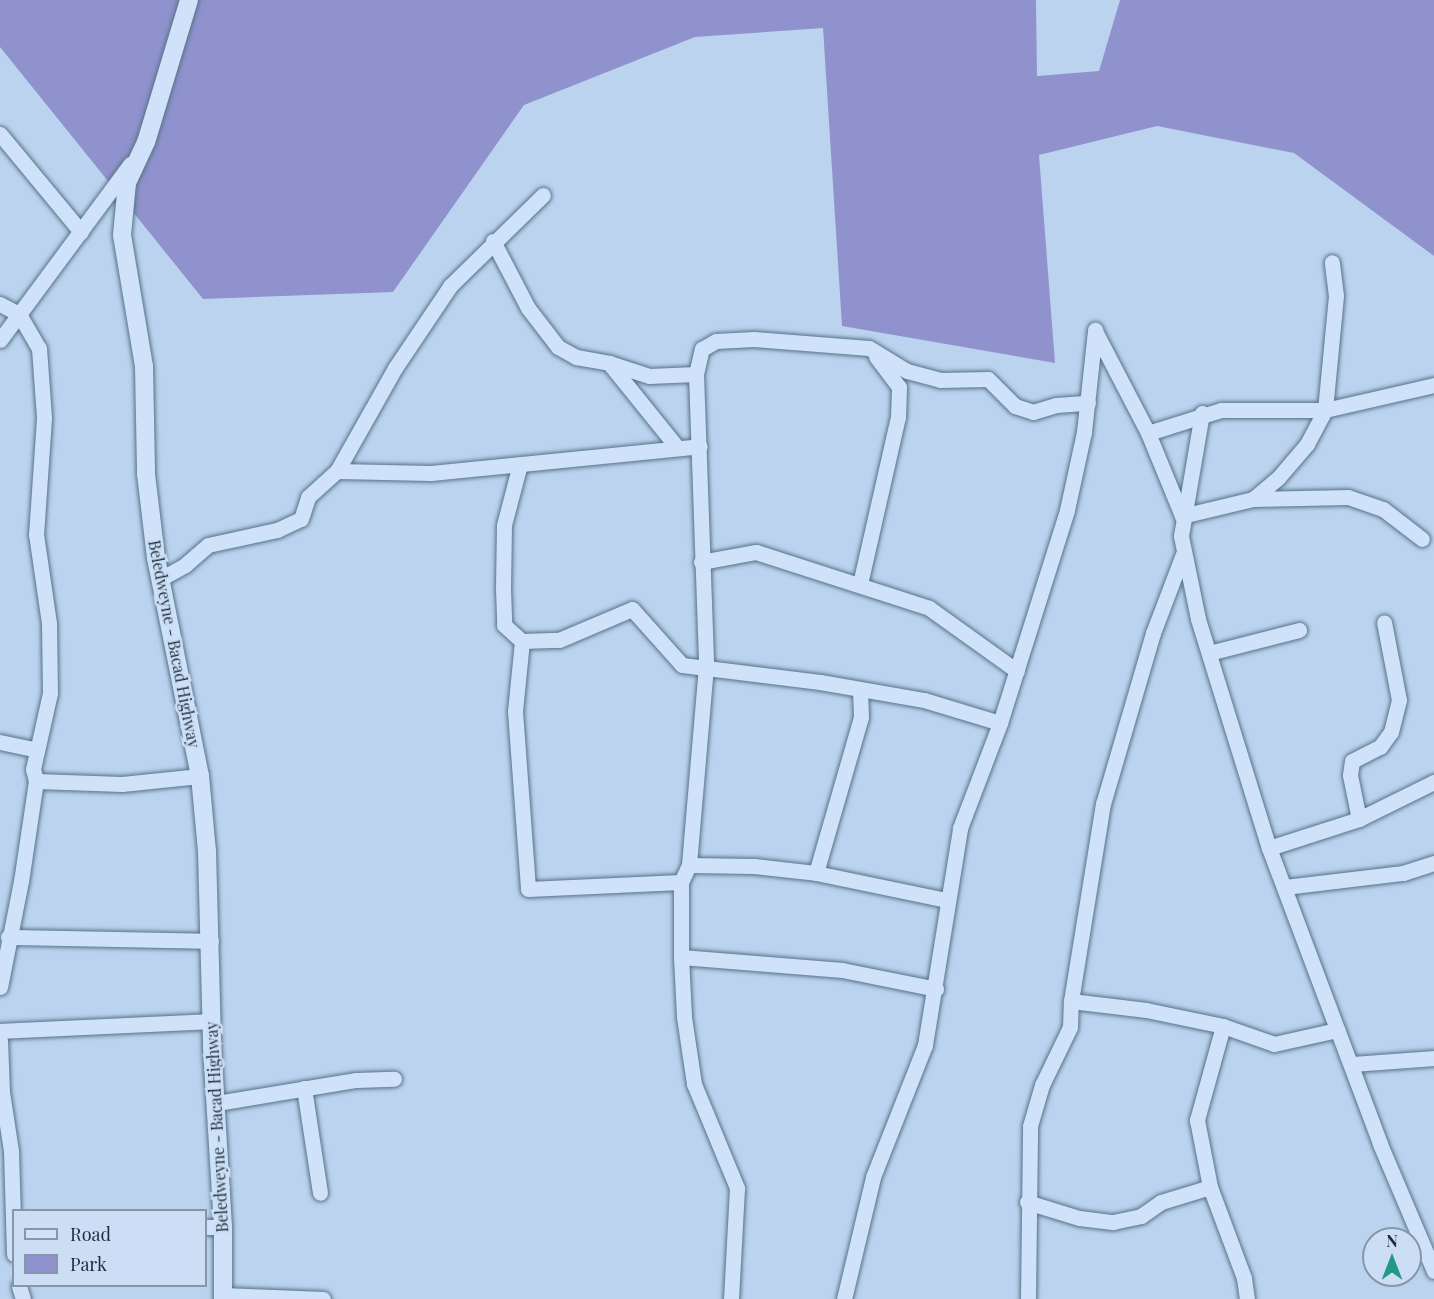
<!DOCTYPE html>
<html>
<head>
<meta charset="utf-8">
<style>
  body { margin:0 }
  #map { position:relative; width:1434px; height:1299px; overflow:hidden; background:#bcd3ef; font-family:"Playfair Display",serif }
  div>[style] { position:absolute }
  .green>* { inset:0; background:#9092cd }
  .roads { filter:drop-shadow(0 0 2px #557487) drop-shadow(0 0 2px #557487) }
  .minor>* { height:15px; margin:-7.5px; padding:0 7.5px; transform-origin:7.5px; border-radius:7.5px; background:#cfe2fa }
  .tertiary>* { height:18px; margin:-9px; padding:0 9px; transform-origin:9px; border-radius:9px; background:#cfe2fa }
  span { translate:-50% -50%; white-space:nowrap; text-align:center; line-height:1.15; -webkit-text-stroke:5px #ccdef6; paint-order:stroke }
  .street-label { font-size:16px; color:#1b2d36 }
  .legend { position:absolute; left:12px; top:1209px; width:195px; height:78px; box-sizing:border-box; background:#ccdef6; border:2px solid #8597a9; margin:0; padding:8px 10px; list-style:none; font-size:18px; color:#1b2d36 }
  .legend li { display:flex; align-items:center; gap:12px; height:30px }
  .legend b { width:30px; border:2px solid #8597a9 }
  .north { position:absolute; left:1362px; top:1227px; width:60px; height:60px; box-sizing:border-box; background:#ccdef6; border:2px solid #8597a9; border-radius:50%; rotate:0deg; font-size:16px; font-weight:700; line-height:24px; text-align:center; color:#1b2d36 }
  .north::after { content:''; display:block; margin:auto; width:21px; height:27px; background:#239886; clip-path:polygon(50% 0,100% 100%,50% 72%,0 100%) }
</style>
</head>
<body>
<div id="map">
  <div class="green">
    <div style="clip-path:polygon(0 0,1036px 0,1037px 76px,1099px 71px,1120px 0,1434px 0,1434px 256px,1294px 153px,1157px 126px,1039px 155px,1055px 363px,842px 326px,823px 28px,695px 37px,524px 105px,393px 292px,203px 299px,0 47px)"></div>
  </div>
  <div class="roads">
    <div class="minor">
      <div style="left:0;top:134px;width:127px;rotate:50.4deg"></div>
      <div style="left:493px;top:241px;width:76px;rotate:62.4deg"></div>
      <div style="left:528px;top:308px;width:49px;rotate:52.4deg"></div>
      <div style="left:558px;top:347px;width:21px;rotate:29deg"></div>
      <div style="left:576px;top:357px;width:34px;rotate:10deg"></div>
      <div style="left:609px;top:363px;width:107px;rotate:51.1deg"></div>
      <div style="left:0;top:304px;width:21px;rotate:28deg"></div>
      <div style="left:19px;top:314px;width:39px;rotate:60deg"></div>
      <div style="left:39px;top:348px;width:70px;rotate:85.9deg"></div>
      <div style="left:44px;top:418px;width:116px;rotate:93.9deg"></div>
      <div style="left:36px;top:534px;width:90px;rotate:81.7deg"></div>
      <div style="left:49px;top:623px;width:70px;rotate:89.2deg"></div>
      <div style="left:50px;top:693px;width:78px;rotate:102.6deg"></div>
      <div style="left:33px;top:769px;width:12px;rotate:76deg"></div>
      <div style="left:36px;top:781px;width:101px;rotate:98.5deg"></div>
      <div style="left:21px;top:881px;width:108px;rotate:101.2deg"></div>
      <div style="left:1095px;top:331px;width:115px;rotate:62.5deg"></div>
      <div style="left:1148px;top:433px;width:90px;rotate:67.7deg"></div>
      <div style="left:0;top:340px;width:219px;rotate:-53.5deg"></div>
      <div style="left:609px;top:363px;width:42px;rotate:18deg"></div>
      <div style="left:649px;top:376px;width:47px;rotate:-2.4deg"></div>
      <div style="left:696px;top:374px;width:26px;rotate:-77deg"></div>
      <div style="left:702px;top:349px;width:16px;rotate:-30deg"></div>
      <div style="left:716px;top:341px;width:38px;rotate:-3deg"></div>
      <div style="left:754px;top:339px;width:115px;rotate:4.5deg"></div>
      <div style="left:869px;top:348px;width:44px;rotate:31.2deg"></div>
      <div style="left:907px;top:371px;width:34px;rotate:15deg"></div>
      <div style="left:940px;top:380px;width:48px;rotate:-1.2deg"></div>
      <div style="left:988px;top:379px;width:38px;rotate:45deg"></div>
      <div style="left:1015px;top:406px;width:19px;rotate:18deg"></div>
      <div style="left:1033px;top:412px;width:24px;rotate:-17deg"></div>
      <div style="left:1056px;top:405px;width:32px;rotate:-4deg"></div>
      <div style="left:696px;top:374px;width:292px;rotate:88deg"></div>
      <div style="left:706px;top:666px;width:200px;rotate:94.9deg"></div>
      <div style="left:689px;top:865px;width:19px;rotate:115deg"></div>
      <div style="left:681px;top:882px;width:75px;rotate:90deg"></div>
      <div style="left:681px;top:957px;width:60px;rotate:87.1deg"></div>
      <div style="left:684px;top:1017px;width:68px;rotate:81.5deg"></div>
      <div style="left:694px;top:1084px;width:113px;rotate:67.5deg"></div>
      <div style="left:737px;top:1188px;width:111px;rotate:93.1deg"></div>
      <div style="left:1202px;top:413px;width:125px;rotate:99.7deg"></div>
      <div style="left:1181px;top:536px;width:85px;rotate:78.4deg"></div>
      <div style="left:1198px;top:619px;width:240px;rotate:72.8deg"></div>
      <div style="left:1269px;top:848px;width:316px;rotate:69.4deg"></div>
      <div style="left:1380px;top:1144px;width:138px;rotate:67deg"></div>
      <div style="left:1148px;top:433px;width:77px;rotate:-17.5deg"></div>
      <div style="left:1221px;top:410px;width:104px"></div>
      <div style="left:1325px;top:410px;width:115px;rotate:-84.5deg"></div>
      <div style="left:1336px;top:296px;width:34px;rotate:-97deg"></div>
      <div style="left:520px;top:464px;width:63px;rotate:104.7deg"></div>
      <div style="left:504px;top:525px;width:63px;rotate:90.9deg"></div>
      <div style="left:503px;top:588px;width:37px;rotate:88deg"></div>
      <div style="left:504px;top:625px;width:24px;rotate:42deg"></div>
      <div style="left:522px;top:641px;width:70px;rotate:95.7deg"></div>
      <div style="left:515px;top:711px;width:178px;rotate:85.8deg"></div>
      <div style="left:528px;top:889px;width:153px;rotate:-2.6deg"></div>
      <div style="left:337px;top:471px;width:94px;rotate:1.2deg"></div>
      <div style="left:431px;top:473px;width:270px;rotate:-5.7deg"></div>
      <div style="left:1253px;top:499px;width:95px;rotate:-1.2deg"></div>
      <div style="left:1348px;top:497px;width:37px;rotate:19deg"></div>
      <div style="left:1383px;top:509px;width:49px;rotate:37.6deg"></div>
      <div style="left:1182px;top:516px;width:73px;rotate:-13.5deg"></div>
      <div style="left:1253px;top:499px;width:33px;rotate:-40deg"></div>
      <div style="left:1278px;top:478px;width:45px;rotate:-49.5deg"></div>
      <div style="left:1307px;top:444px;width:38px;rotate:-62deg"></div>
      <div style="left:1325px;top:410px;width:112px;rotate:-12.9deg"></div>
      <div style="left:701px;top:562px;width:56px;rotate:-10.3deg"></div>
      <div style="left:756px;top:552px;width:182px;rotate:17.9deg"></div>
      <div style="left:929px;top:608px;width:108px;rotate:35.6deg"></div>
      <div style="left:160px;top:579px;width:29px;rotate:-29deg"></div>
      <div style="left:185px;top:565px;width:30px;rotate:-41deg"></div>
      <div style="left:208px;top:545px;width:71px;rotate:-12.3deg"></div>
      <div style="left:277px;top:530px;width:26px;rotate:-25deg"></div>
      <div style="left:301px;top:519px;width:23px;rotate:-72deg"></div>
      <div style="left:308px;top:497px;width:39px;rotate:-42deg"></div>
      <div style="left:337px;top:471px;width:118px;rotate:-60.6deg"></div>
      <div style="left:395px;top:368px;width:99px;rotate:-56.1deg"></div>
      <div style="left:450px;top:286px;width:130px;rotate:-44.4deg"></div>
      <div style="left:860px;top:584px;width:171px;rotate:-77.2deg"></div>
      <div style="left:898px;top:417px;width:30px;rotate:-88deg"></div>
      <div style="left:899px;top:387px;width:38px;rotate:-127deg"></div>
      <div style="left:522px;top:641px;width:37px;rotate:-2deg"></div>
      <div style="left:559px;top:640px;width:79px;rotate:-23deg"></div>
      <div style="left:632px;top:609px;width:75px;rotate:48.2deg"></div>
      <div style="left:682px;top:665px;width:139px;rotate:7deg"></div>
      <div style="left:820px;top:682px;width:106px;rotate:9.8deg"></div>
      <div style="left:924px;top:700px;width:79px;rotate:16.8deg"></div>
      <div style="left:1209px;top:653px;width:93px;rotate:-14.3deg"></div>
      <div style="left:0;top:742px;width:38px;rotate:12deg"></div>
      <div style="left:36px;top:781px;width:86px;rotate:2deg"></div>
      <div style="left:122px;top:784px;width:78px;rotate:-5.9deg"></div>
      <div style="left:1359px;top:819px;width:45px;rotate:-101.6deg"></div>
      <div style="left:1350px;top:775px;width:14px;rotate:-82deg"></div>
      <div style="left:1352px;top:761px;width:31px;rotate:-27deg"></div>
      <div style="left:1380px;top:747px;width:19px;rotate:-54deg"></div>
      <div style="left:1391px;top:732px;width:33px;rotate:-76deg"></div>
      <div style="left:1399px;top:700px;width:79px;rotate:-100.9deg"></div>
      <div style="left:1269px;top:848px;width:95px;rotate:-17.9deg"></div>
      <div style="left:1359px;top:819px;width:84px;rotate:-26.3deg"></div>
      <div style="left:689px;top:865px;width:65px;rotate:0.9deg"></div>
      <div style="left:754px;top:866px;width:62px;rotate:6.4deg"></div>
      <div style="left:816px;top:873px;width:133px;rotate:11.7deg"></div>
      <div style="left:816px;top:873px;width:162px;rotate:-73.9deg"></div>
      <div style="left:861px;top:717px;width:26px;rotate:-92deg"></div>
      <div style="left:1285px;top:887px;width:119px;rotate:-6.8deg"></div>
      <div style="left:1403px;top:873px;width:33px;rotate:-18deg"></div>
      <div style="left:8px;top:937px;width:203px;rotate:1.1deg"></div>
      <div style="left:681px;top:957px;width:162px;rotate:4.6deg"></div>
      <div style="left:842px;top:970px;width:96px;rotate:11.4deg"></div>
      <div style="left:1071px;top:1001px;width:76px;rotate:6.8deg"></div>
      <div style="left:1146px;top:1010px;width:79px;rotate:11.7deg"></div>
      <div style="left:1223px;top:1026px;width:54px;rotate:19.4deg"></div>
      <div style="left:1274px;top:1044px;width:65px;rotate:-12.5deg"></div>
      <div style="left:1223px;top:1026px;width:98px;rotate:105.5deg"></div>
      <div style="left:1197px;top:1120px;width:68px;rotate:79deg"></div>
      <div style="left:1210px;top:1187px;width:97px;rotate:69.5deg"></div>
      <div style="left:1244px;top:1278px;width:21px;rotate:82deg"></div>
      <div style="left:0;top:1031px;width:211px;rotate:-2.7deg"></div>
      <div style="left:0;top:1040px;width:52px;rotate:87.8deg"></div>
      <div style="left:2px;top:1092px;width:60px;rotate:81.3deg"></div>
      <div style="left:11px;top:1151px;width:103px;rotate:88.3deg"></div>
      <div style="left:1353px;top:1064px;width:81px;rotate:-4.2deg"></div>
      <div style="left:304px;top:1088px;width:106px;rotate:81.3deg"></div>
      <div style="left:217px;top:1103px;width:141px;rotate:-9.4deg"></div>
      <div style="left:356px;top:1080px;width:38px;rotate:-2deg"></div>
      <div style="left:1027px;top:1202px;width:54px;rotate:17.1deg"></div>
      <div style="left:1079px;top:1218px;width:34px;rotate:7deg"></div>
      <div style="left:1113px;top:1222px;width:29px;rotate:-12deg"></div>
      <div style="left:1141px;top:1216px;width:24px;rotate:-35deg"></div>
      <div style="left:1161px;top:1202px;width:51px;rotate:-17deg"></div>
      <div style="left:206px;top:1227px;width:17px"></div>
      <div style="left:19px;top:1286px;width:14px;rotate:73deg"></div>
      <div style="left:223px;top:1295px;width:100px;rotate:2.3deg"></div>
      <div style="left:844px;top:1299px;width:125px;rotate:-76.6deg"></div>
      <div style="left:873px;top:1177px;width:142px;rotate:-68.5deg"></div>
      <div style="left:925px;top:1045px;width:220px;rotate:-80.8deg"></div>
      <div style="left:960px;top:828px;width:112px;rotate:-69.1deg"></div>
      <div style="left:1000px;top:723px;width:223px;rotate:-72.5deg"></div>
      <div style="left:1067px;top:510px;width:80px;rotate:-77.7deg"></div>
      <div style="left:1084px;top:432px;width:103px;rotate:-83.8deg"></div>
      <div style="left:1028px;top:1299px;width:173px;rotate:-89.3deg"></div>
      <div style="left:1030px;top:1126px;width:43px;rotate:-73.7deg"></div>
      <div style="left:1042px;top:1085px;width:64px;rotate:-64.2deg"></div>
      <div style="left:1070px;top:1027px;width:26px;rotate:-88deg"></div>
      <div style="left:1071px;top:1001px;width:200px;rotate:-80.8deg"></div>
      <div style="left:1103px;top:804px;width:178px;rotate:-73.7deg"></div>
      <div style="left:1153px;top:633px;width:85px;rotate:-69.2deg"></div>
    </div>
    <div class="tertiary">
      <div style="left:189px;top:0;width:148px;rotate:106.8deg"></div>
      <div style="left:146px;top:142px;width:45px;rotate:114.9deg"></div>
      <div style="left:127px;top:183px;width:52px;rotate:95.5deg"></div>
      <div style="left:122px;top:235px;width:133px;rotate:80.5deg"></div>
      <div style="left:144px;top:366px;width:108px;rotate:88.9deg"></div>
      <div style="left:146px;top:474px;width:85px;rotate:83.2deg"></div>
      <div style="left:156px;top:558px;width:222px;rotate:78.6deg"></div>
      <div style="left:200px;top:776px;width:75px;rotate:84.7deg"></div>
      <div style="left:207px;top:851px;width:196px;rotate:88.5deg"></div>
      <div style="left:212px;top:1047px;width:180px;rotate:86.5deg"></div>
      <div style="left:223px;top:1227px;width:72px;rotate:90deg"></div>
    </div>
  </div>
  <div class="street-label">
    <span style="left:174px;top:644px;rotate:79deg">Beledweyne - Bacad Highway</span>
    <span style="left:217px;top:1127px;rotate:-93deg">Beledweyne - Bacad Highway</span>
  </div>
  <ul class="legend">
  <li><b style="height:8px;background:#cfe2fa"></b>Road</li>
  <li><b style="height:16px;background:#9092cd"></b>Park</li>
  </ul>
  <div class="north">N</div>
</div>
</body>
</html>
